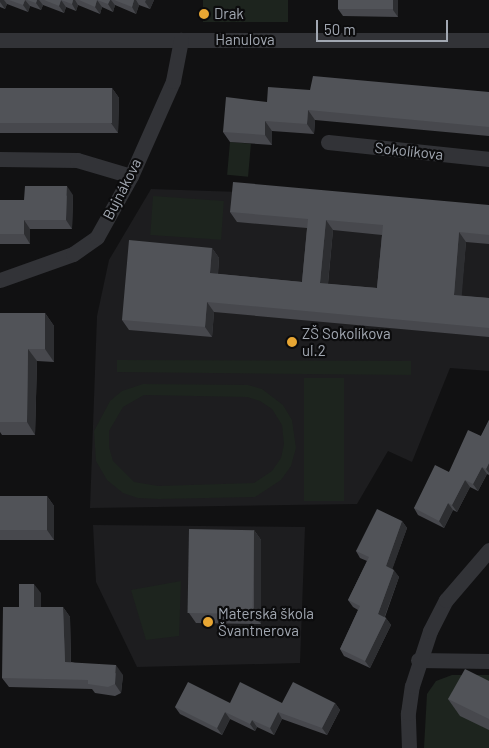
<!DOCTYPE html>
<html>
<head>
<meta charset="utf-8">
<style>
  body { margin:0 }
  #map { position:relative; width:489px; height:748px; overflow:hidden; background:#111112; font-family:Barlow,sans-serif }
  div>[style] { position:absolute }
  .built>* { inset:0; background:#1d1d1f }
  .green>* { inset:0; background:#1d241e; transform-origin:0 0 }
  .minor>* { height:15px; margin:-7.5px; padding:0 7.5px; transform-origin:7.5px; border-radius:7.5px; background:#323337 }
  .wall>* { inset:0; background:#47484d }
  .shaded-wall>* { inset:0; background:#2d2e31 }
  .building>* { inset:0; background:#515358; transform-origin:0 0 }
  .dots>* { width:14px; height:14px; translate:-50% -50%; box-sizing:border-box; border:2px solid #0c0c0d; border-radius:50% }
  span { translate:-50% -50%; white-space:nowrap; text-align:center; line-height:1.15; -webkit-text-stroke:4.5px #0c0c0d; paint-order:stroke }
  .poi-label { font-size:15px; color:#a2a8b2 }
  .left { translate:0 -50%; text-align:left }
  .street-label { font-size:15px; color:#a2a8b2 }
  .scale { position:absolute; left:316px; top:20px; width:132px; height:22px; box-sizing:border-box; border:2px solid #a2a8b2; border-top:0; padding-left:6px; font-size:15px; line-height:18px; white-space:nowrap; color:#a2a8b2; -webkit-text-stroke:4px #0c0c0d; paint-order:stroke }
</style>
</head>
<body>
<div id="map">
  <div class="built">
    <div style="clip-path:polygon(151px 189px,240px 192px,489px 215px,489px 371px,450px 368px,412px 462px,388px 451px,357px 504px,90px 508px,97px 316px,109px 260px)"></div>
    <div style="clip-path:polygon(93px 525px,305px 527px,300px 663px,137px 667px,96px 582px)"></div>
  </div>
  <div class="green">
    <div style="left:203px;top:0;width:85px;height:22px"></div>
    <div style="left:230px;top:142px;width:21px;height:33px;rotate:5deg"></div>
    <div style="left:153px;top:196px;width:71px;height:39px;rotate:4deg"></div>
    <div style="clip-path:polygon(117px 360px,411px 361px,411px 375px,117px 372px)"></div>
    <div style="left:304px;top:378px;width:40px;height:123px"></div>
    <div style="clip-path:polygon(evenodd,143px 384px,248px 385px,262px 389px,283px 405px,292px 420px,296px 448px,291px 466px,281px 480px,255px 497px,159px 499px,138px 498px,123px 493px,107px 480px,96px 461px,94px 431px,110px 401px,122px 391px,143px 384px,144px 395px,247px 397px,260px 401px,272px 409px,282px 425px,284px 444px,281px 458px,272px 471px,254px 483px,158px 486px,134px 482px,113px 461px,109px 447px,109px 431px,123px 407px,144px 395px)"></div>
    <div style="clip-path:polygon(181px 581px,179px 636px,146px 640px,131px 590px)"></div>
    <div style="clip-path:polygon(452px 675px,489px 675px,489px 748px,424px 748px,427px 694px,436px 681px)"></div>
  </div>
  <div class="minor">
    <div style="left:0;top:40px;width:489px"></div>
    <div style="left:328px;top:142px;width:162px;rotate:6deg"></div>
    <div style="left:0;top:159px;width:77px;rotate:0.7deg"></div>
    <div style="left:77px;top:160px;width:56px;rotate:16.5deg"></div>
    <div style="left:0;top:280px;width:77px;rotate:-19.6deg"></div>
    <div style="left:73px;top:254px;width:29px;rotate:-35deg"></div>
    <div style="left:97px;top:237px;width:70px;rotate:-60.9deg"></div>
    <div style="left:131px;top:176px;width:104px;rotate:-66.1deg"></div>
    <div style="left:173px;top:81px;width:42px;rotate:-79deg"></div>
    <div style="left:418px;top:660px;width:71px;rotate:0.8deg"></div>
    <div style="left:409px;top:748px;width:35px;rotate:-92deg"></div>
    <div style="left:408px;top:713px;width:27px;rotate:-82deg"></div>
    <div style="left:412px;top:686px;width:58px;rotate:-71.9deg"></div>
    <div style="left:430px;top:631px;width:35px;rotate:-63deg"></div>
    <div style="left:446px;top:600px;width:66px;rotate:-49.3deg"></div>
  </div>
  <div class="wall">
    <div style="clip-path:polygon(0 0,154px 0,150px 9px,139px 5px,136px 14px,115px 5px,113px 12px,102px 7px,100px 14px,78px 5px,76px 11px,66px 7px,64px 13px,43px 5px,41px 10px,30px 6px,28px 12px,7px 4px,5px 9px,0 7px)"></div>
    <div style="clip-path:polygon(398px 0,398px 17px,343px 16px,338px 9px)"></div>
    <div style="clip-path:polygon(0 88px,112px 88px,119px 98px,118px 133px,0 133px)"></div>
    <div style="clip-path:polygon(310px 90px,489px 92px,489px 136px,315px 120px,314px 134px,272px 131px,272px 145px,230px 142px,223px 132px)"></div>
    <div style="clip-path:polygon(73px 195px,72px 229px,30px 229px,30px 244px,0 244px,0 200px,24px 200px)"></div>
    <div style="clip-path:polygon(evenodd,489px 205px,489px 244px,466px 242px,461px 296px,489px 298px,489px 337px,214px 312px,212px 337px,129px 330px,122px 320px,212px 248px,219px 258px,218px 274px,302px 282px,307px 228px,237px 222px,230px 212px,489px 205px,333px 230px,382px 235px,377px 288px,328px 284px,333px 230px)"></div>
    <div style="clip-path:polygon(0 313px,45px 313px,54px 326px,54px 362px,37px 361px,35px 435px,2px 435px,0 432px)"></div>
    <div style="clip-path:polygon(489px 420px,489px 475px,487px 474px,478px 491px,470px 487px,457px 512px,453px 510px,444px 528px,418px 515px,414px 508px,449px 472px,481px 436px)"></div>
    <div style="clip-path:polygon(0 496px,47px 496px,54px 506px,54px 540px,0 540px)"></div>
    <div style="clip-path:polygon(402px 521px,407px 528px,392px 569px,399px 577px,385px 617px,391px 625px,370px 668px,344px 656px,340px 649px,358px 610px,353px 607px,348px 600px,367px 561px,360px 558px,356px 551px)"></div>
    <div style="clip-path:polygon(254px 530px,261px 540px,261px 624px,196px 623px,189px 613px)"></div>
    <div style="clip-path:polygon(41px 593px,41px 607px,63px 607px,70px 617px,71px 662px,123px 675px,121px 693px,115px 696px,95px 693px,92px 689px,9px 687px,2px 678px,19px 607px)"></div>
    <div style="clip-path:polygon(489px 681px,489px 730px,460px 716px,448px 699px)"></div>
    <div style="clip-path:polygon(230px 703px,335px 703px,340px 710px,327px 735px,282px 719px,274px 735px,257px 727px,255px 731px,230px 719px,222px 735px,180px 714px,175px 707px)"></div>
  </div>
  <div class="shaded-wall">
    <div style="clip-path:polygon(0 0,4px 0,7px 4px,5px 9px,0 2px)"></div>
    <div style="clip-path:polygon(25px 0,30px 6px,28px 12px,23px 5px)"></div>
    <div style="clip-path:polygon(37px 0,39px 0,43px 5px,41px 10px,36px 3px)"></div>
    <div style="clip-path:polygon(61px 0,66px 7px,64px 13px,59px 6px)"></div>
    <div style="clip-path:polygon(73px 0,75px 0,78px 5px,76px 11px,72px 4px)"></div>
    <div style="clip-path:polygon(97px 0,102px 7px,100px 14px,95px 7px)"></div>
    <div style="clip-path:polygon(110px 0,111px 0,115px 5px,113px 12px,108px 4px)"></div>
    <div style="clip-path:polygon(134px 0,136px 0,139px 5px,136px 14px,132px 7px)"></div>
    <div style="clip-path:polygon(146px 0,154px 0,150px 9px,145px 2px)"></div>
    <div style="clip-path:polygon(393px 0,398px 0,398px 17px,393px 10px)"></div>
    <div style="clip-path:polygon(112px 88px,119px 98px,118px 133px,111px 123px)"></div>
    <div style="clip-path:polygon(308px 110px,315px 120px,314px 134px,307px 124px)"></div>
    <div style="clip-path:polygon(265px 121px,272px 131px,272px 145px,265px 135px)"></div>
    <div style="clip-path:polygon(67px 186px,73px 195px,72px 229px,66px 220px)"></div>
    <div style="clip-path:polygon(24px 220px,30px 229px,30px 244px,24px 234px)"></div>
    <div style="clip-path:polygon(326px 220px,333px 230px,327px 293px,320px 283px)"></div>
    <div style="clip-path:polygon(459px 232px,466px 242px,461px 305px,454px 295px)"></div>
    <div style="clip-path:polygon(212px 248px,219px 258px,217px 284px,210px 273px)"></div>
    <div style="clip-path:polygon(207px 302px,214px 312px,212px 337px,205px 327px)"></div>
    <div style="clip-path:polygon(45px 313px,54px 326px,54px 362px,45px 349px)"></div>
    <div style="clip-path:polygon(28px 349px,37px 361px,35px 435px,27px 422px)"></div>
    <div style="clip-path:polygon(489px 463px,489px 473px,486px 469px)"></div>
    <div style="clip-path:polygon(482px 467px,487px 474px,478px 491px,473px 484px)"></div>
    <div style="clip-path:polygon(465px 480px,470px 487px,457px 512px,452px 505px)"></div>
    <div style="clip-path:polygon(47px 496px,54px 506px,54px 540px,47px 530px)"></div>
    <div style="clip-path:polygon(448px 503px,453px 510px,444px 528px,439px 521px)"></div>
    <div style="clip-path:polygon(402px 521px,407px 528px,391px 573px,386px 566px)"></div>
    <div style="clip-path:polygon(254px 530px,261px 540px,261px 624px,254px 614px)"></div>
    <div style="clip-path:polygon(394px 570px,399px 577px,383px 621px,378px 614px)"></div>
    <div style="clip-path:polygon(34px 584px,41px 593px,41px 617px,34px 607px)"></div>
    <div style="clip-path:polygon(63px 607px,70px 617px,71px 671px,65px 662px)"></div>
    <div style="clip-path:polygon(386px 618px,391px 625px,370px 668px,365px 661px)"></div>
    <div style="clip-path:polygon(116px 665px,123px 675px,121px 693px,115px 684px)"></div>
    <div style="clip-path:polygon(335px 703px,340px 710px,327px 735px,322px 728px)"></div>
    <div style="clip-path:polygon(225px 712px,230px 719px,222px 735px,217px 728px)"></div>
    <div style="clip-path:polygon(278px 712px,282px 719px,274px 735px,270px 728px)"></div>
    <div style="clip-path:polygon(252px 720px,257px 727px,255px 731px,250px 724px)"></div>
  </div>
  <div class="building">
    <div style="clip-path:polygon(9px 0,25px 0,23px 5px)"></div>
    <div style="clip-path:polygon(27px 0,37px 0,36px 3px)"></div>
    <div style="clip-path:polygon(44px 0,61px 0,59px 6px)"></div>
    <div style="clip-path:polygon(61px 0,73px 0,72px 4px)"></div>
    <div style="clip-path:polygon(79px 0,110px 0,108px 4px,97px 0,95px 7px)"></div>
    <div style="clip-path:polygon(114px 0,134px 0,132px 7px)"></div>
    <div style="left:338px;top:0;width:55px;height:9px"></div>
    <div style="clip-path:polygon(313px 76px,489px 92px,489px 127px,308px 110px,307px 124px,265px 121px,265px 135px,223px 132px,226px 97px,267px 102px,268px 87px,310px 90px)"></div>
    <div style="left:0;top:88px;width:112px;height:35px"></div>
    <div style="clip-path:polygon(evenodd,233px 182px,489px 205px,489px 235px,459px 232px,454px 295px,489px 298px,489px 328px,207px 302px,205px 327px,122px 320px,129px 240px,212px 248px,210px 273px,302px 282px,308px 219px,230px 212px,233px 182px,326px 220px,383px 225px,377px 288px,320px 283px,326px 220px)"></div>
    <div style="clip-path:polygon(25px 186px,67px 186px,66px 220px,24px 220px,24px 234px,0 234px,0 200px,24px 200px)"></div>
    <div style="clip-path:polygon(0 313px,45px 313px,45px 349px,28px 349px,27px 422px,0 422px)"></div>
    <div style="clip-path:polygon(489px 420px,489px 463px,486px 469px,482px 467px,473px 484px,465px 480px,452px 505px,448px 503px,439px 521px,414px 508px,435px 465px,449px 472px,468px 430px,481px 436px)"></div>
    <div style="left:0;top:496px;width:47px;height:34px"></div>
    <div style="clip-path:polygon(377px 509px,402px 521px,386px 566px,394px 570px,378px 614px,386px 618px,365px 661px,340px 649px,360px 606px,348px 600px,369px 557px,356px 551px)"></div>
    <div style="left:189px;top:529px;width:65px;height:84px;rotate:1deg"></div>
    <div style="clip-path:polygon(19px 584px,34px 584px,34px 607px,63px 607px,65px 662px,116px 665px,115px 684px,108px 687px,88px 684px,88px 680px,2px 678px,3px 607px,19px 607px)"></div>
    <div style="clip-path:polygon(465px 669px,489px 681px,489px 719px,448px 699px)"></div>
    <div style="clip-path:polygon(188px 682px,230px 703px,240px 682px,282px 703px,293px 682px,335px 703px,322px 728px,278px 712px,270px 728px,252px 720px,250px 724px,225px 712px,217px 728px,175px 707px)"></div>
  </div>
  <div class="dots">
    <div style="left:204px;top:14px;background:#e8a633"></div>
    <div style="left:292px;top:342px;background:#e8a633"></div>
    <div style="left:208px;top:622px;background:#e8a633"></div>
  </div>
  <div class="poi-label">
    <span class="left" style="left:214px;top:14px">Drak</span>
    <span class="left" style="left:302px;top:342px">ZŠ Sokolíkova<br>ul.2</span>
    <span class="left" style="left:218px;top:622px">Materská škola<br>Švantnerova</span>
  </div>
  <div class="street-label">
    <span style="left:245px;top:40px">Hanulova</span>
    <span style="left:409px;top:151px;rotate:6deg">Sokolíkova</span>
    <span style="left:122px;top:189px;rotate:-63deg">Bujnákova</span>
  </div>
  <div class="scale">50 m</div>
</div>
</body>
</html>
